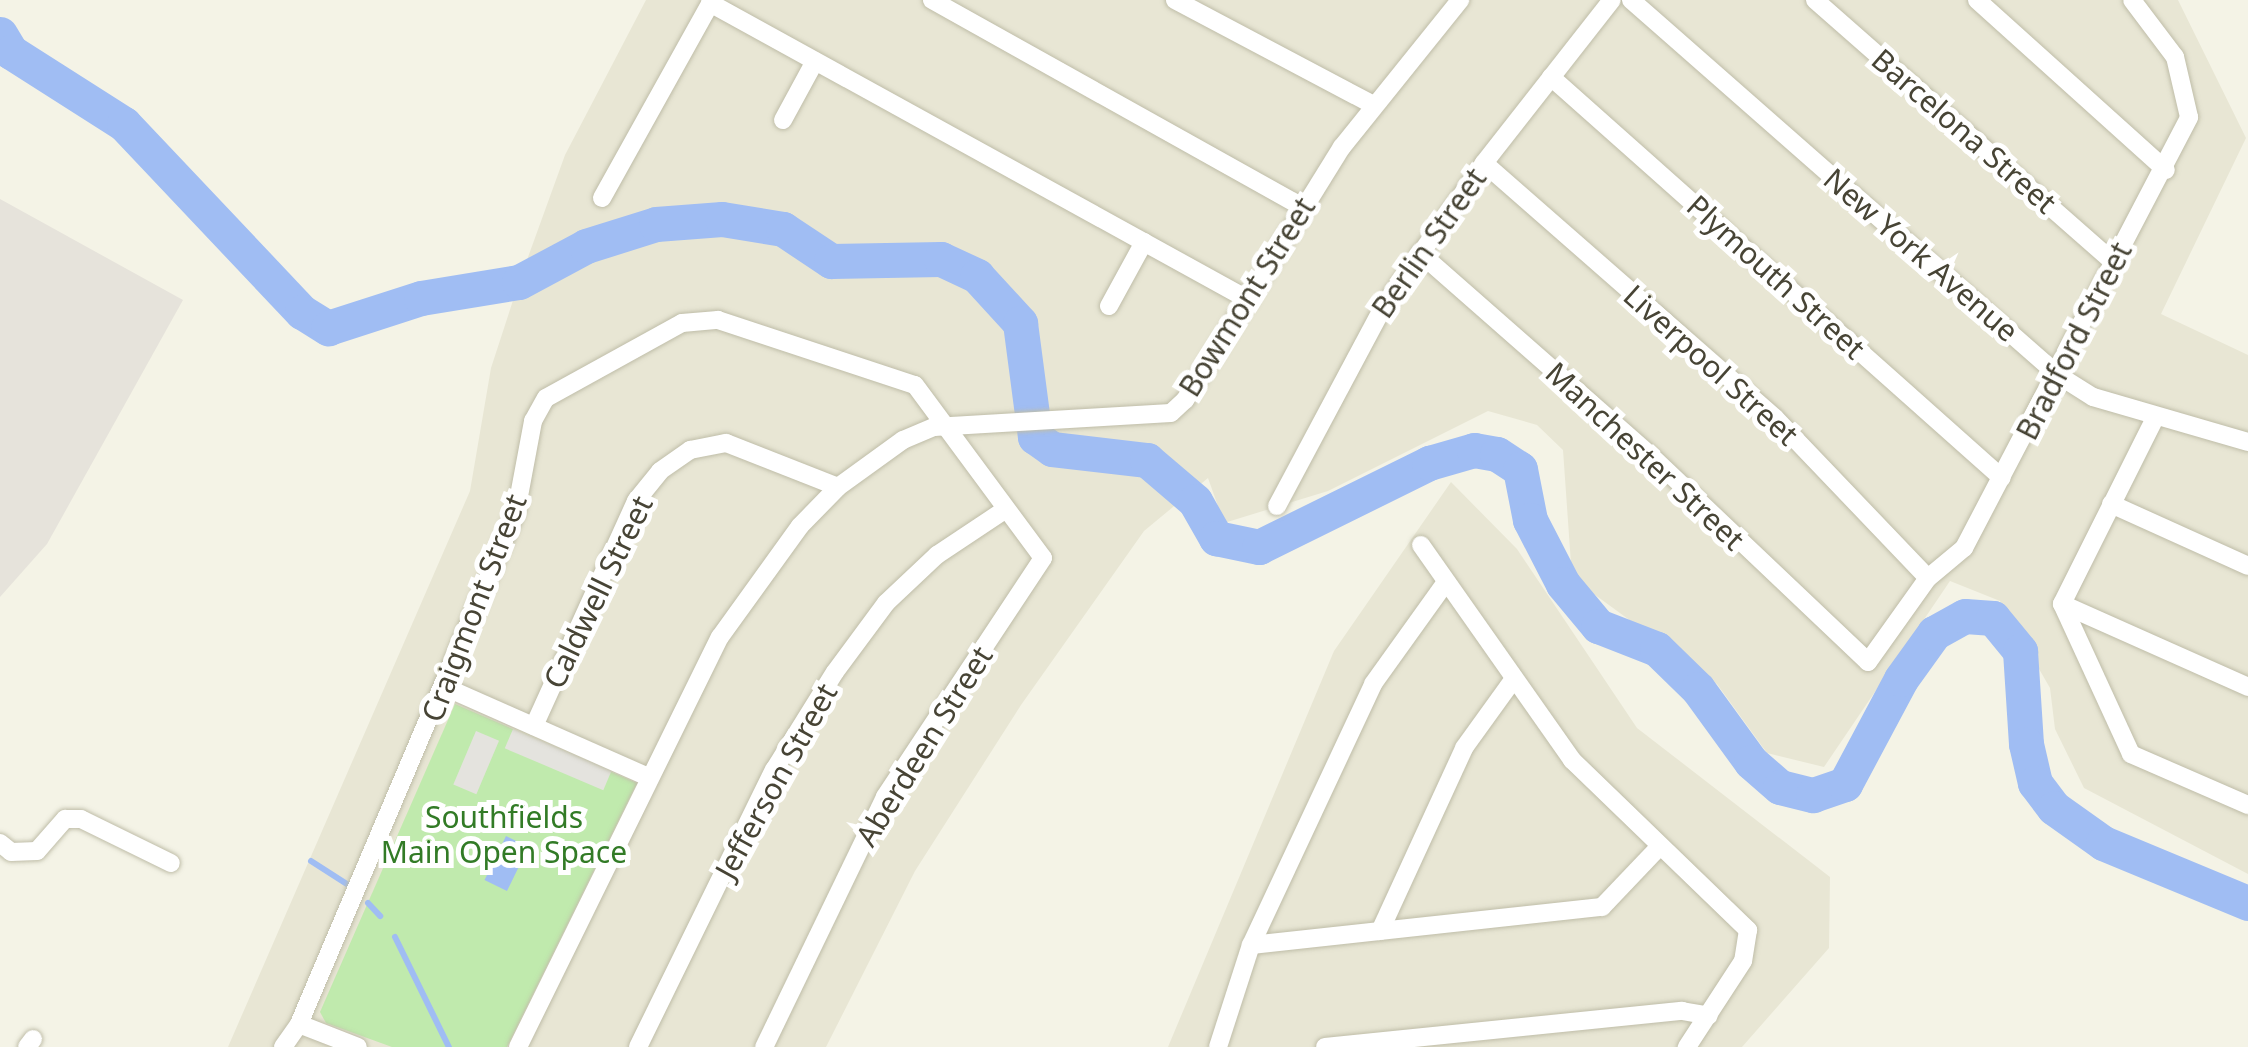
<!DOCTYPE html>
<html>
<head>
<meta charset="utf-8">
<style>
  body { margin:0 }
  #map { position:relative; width:2248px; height:1047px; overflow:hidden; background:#f4f3e6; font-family:"Noto Sans",sans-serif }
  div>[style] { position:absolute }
  .residential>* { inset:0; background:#e8e6d4 }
  .industrial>* { inset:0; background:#e6e3db }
  .green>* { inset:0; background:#c0eaad }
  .parking>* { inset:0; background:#e4e3de; transform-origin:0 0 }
  .water>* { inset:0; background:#a0bdf3; transform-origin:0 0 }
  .stream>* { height:6px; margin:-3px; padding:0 3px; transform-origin:3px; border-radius:3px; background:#a0bdf3 }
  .river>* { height:35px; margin:-17.5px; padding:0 17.5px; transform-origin:17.5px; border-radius:17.5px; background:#a0bdf3 }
  .roads { filter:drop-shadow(0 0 2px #bfbda8) drop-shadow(0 0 2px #bfbda8) }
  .minor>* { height:18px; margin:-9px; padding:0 9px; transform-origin:9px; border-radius:9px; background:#fff }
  span { translate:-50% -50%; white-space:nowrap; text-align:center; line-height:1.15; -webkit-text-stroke:10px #fff; paint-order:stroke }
  .street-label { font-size:30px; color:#474435 }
  .park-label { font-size:30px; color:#327b26 }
</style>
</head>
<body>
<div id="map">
  <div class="residential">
    <div style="clip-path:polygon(646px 0,2178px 0,2246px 138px,2161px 314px,2248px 355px,2248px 874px,2084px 788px,2055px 729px,2050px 688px,2000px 601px,1950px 581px,1824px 767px,1767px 753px,1717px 684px,1572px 578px,1563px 450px,1537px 425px,1488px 411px,1328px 491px,1224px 523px,1208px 478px,1144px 531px,1021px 705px,915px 871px,826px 1047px,228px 1047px,470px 491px,491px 368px,519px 282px,565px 155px)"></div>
    <div style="clip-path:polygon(1451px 482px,1517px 549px,1637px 728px,1830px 877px,1829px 948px,1742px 1047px,1168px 1047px,1334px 651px)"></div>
  </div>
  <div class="industrial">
    <div style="clip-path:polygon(0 199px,183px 300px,47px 544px,0 597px)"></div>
  </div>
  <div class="green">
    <div style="clip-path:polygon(455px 704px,637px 783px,507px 1047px,392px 1047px,326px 1023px,320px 1012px)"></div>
  </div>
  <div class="parking">
    <div style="left:513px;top:729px;width:107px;height:21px;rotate:23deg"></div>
    <div style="left:476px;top:731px;width:25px;height:58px;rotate:23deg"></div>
  </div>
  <div class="water">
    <div style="left:506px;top:836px;width:25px;height:49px;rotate:26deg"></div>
  </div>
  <div class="stream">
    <div style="left:311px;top:861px;width:43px;rotate:32.6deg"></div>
    <div style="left:368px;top:903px;width:18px;rotate:47deg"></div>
    <div style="left:395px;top:937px;width:123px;rotate:63.9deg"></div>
  </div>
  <div class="river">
    <div style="left:0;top:34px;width:21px;rotate:59deg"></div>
    <div style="left:11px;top:52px;width:134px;rotate:32.5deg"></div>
    <div style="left:124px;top:124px;width:259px;rotate:46.6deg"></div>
    <div style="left:302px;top:312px;width:31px;rotate:32deg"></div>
    <div style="left:328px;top:328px;width:98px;rotate:-17.9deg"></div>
    <div style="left:421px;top:298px;width:99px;rotate:-9.3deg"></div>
    <div style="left:519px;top:282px;width:76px;rotate:-28.2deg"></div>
    <div style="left:586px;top:246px;width:73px;rotate:-17.4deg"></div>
    <div style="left:656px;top:224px;width:66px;rotate:-4.3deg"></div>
    <div style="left:722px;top:219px;width:62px;rotate:9.3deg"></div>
    <div style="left:783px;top:229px;width:58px;rotate:33.7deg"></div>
    <div style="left:831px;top:261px;width:110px;rotate:-1deg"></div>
    <div style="left:941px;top:259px;width:40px;rotate:25deg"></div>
    <div style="left:977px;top:276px;width:64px;rotate:47.5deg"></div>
    <div style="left:1020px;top:323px;width:115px;rotate:82.5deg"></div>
    <div style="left:1035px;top:437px;width:21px;rotate:35deg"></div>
    <div style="left:1052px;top:449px;width:96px;rotate:6.6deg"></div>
    <div style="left:1147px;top:460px;width:63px;rotate:40.5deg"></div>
    <div style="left:1195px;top:501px;width:43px;rotate:60.4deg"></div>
    <div style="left:1216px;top:538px;width:44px;rotate:11.8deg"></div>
    <div style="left:1259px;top:547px;width:190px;rotate:-26.3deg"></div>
    <div style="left:1429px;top:463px;width:47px;rotate:-16.1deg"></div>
    <div style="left:1474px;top:450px;width:23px;rotate:10deg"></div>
    <div style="left:1497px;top:454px;width:27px;rotate:33deg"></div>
    <div style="left:1520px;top:469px;width:52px;rotate:78.9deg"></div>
    <div style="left:1530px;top:520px;width:72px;rotate:62.7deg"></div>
    <div style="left:1563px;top:584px;width:55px;rotate:50.2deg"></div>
    <div style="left:1598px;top:626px;width:63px;rotate:21.3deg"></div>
    <div style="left:1657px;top:649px;width:57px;rotate:44.3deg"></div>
    <div style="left:1698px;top:689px;width:90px;rotate:54deg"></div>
    <div style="left:1751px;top:762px;width:38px;rotate:41deg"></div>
    <div style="left:1780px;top:787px;width:34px;rotate:14deg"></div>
    <div style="left:1813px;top:795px;width:34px;rotate:-19deg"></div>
    <div style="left:1845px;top:784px;width:119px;rotate:-61.9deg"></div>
    <div style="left:1901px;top:679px;width:57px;rotate:-54.3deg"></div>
    <div style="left:1934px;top:633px;width:35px;rotate:-29deg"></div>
    <div style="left:1965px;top:616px;width:28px;rotate:4deg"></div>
    <div style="left:1993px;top:618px;width:43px;rotate:50.7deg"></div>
    <div style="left:2020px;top:651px;width:93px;rotate:86.3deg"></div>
    <div style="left:2026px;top:744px;width:40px;rotate:77deg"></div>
    <div style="left:2035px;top:783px;width:31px;rotate:53deg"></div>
    <div style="left:2054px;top:808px;width:60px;rotate:35.5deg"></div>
    <div style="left:2103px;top:843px;width:157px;rotate:22.5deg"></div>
  </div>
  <div class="roads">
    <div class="minor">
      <div style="left:932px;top:0;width:425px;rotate:29.2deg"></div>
      <div style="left:1175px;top:0;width:224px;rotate:27.9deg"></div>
      <div style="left:1631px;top:0;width:568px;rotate:41.29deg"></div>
      <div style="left:2058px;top:375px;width:41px;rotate:32.2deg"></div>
      <div style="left:2093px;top:397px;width:161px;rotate:16.2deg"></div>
      <div style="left:1815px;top:0;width:397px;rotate:41.3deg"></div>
      <div style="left:1977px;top:0;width:254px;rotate:42deg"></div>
      <div style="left:710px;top:3px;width:615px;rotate:28.86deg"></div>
      <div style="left:1551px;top:77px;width:603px;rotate:41.64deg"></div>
      <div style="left:783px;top:120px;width:67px;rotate:-61.5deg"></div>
      <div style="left:1484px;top:163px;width:387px;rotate:41.2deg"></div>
      <div style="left:1775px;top:418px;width:221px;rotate:46.3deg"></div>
      <div style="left:602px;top:198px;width:227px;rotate:-60.9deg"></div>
      <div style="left:1420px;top:253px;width:305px;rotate:41.3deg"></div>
      <div style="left:1649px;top:454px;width:302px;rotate:43.5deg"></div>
      <div style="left:1868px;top:662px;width:103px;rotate:-54.5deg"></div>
      <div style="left:1928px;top:578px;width:47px;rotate:-39.8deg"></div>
      <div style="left:1964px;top:548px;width:486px;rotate:-62.4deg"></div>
      <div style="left:2189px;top:117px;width:62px;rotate:-103.1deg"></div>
      <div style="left:2175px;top:57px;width:71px;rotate:-127deg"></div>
      <div style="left:1109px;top:306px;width:73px;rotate:-61.3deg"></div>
      <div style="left:2155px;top:418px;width:208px;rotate:116.6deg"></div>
      <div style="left:2062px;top:604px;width:165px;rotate:65.3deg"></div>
      <div style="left:2131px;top:754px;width:128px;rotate:23.6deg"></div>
      <div style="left:2111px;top:504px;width:150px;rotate:24.3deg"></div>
      <div style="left:1277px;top:506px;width:227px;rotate:-61.9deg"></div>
      <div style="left:1384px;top:306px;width:174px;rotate:-55deg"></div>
      <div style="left:1484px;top:163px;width:207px;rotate:-51.9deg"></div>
      <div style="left:1421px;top:545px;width:263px;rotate:54.9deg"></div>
      <div style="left:1572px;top:760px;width:245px;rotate:44deg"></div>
      <div style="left:1748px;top:930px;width:31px;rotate:99deg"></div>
      <div style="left:1743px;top:961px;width:103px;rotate:123.1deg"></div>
      <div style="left:2062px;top:604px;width:204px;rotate:24deg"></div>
      <div style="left:445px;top:687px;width:222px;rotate:23.9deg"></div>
      <div style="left:534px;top:726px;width:247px;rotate:-65.6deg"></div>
      <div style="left:636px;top:501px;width:38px;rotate:-51deg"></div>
      <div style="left:660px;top:471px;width:37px;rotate:-35deg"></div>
      <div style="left:690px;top:450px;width:37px;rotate:-11deg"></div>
      <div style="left:726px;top:443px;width:120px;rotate:21.4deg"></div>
      <div style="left:0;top:843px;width:14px;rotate:39deg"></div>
      <div style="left:11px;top:852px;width:26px;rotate:-2deg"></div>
      <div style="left:37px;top:851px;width:43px;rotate:-48.8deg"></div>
      <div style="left:65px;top:819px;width:16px"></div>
      <div style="left:81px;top:819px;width:100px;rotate:26.1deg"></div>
      <div style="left:1380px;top:931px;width:201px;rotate:-65.3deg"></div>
      <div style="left:1464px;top:748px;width:84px;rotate:-54.2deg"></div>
      <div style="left:1251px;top:945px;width:353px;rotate:-6.2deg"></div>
      <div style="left:1602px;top:907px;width:84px;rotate:-46.4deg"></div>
      <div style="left:299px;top:1024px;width:63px;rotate:21.3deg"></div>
      <div style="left:27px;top:1047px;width:10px;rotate:-53deg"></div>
      <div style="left:283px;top:1047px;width:28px;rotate:-55deg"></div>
      <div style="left:299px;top:1024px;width:556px;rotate:-67.03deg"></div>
      <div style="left:516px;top:512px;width:93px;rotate:-79.4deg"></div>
      <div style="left:533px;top:421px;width:26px;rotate:-61deg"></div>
      <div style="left:546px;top:398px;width:155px;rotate:-28.9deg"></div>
      <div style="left:682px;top:323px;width:36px;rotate:-5deg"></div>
      <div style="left:718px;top:320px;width:207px;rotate:18.3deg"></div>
      <div style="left:915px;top:385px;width:215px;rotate:53.5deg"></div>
      <div style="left:1043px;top:558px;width:287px;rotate:123.5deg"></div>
      <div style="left:885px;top:797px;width:278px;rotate:115.8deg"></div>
      <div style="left:518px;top:1047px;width:457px;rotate:-63.8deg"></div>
      <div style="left:720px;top:637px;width:137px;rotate:-54.2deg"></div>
      <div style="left:800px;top:526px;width:54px;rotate:-45.7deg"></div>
      <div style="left:838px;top:487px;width:80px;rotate:-35.9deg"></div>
      <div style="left:903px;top:440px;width:34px;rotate:-23deg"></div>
      <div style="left:934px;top:427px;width:237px;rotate:-3.4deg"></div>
      <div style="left:1171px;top:413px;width:19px;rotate:-43deg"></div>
      <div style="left:1185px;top:400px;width:298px;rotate:-58.2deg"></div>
      <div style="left:1342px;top:147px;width:189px;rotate:-51.2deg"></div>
      <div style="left:638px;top:1047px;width:309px;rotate:-63.9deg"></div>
      <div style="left:774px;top:770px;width:115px;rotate:-58.1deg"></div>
      <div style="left:835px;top:672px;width:86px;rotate:-53.5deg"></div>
      <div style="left:886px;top:603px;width:70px;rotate:-43.3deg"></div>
      <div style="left:937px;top:555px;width:79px;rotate:-33.7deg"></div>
      <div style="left:1218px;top:1047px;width:107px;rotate:-72.1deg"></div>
      <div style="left:1251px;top:945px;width:288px;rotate:-64.9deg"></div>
      <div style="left:1373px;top:684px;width:122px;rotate:-54.4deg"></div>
      <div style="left:1325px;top:1047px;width:359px;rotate:-5.8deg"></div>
      <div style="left:1682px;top:1011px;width:27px;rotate:10deg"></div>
    </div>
  </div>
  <div class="street-label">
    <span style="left:1964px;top:131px;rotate:41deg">Barcelona Street</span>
    <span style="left:1429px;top:243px;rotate:-55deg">Berlin Street</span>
    <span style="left:1921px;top:255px;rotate:41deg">New York Avenue</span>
    <span style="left:1776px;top:277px;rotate:42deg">Plymouth Street</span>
    <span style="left:1247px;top:297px;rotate:-58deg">Bowmont Street</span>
    <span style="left:2074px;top:341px;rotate:-63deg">Bradford Street</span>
    <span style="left:1711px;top:365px;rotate:42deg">Liverpool Street</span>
    <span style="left:1645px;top:456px;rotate:43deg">Manchester Street</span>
    <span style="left:598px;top:592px;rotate:-64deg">Caldwell Street</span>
    <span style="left:474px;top:608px;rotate:-69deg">Craigmont Street</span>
    <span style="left:924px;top:746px;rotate:-58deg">Aberdeen Street</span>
    <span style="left:776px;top:781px;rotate:-61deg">Jefferson Street</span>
  </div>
  <div class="park-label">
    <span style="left:504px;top:834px">Southfields<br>Main Open Space</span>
  </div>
</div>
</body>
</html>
